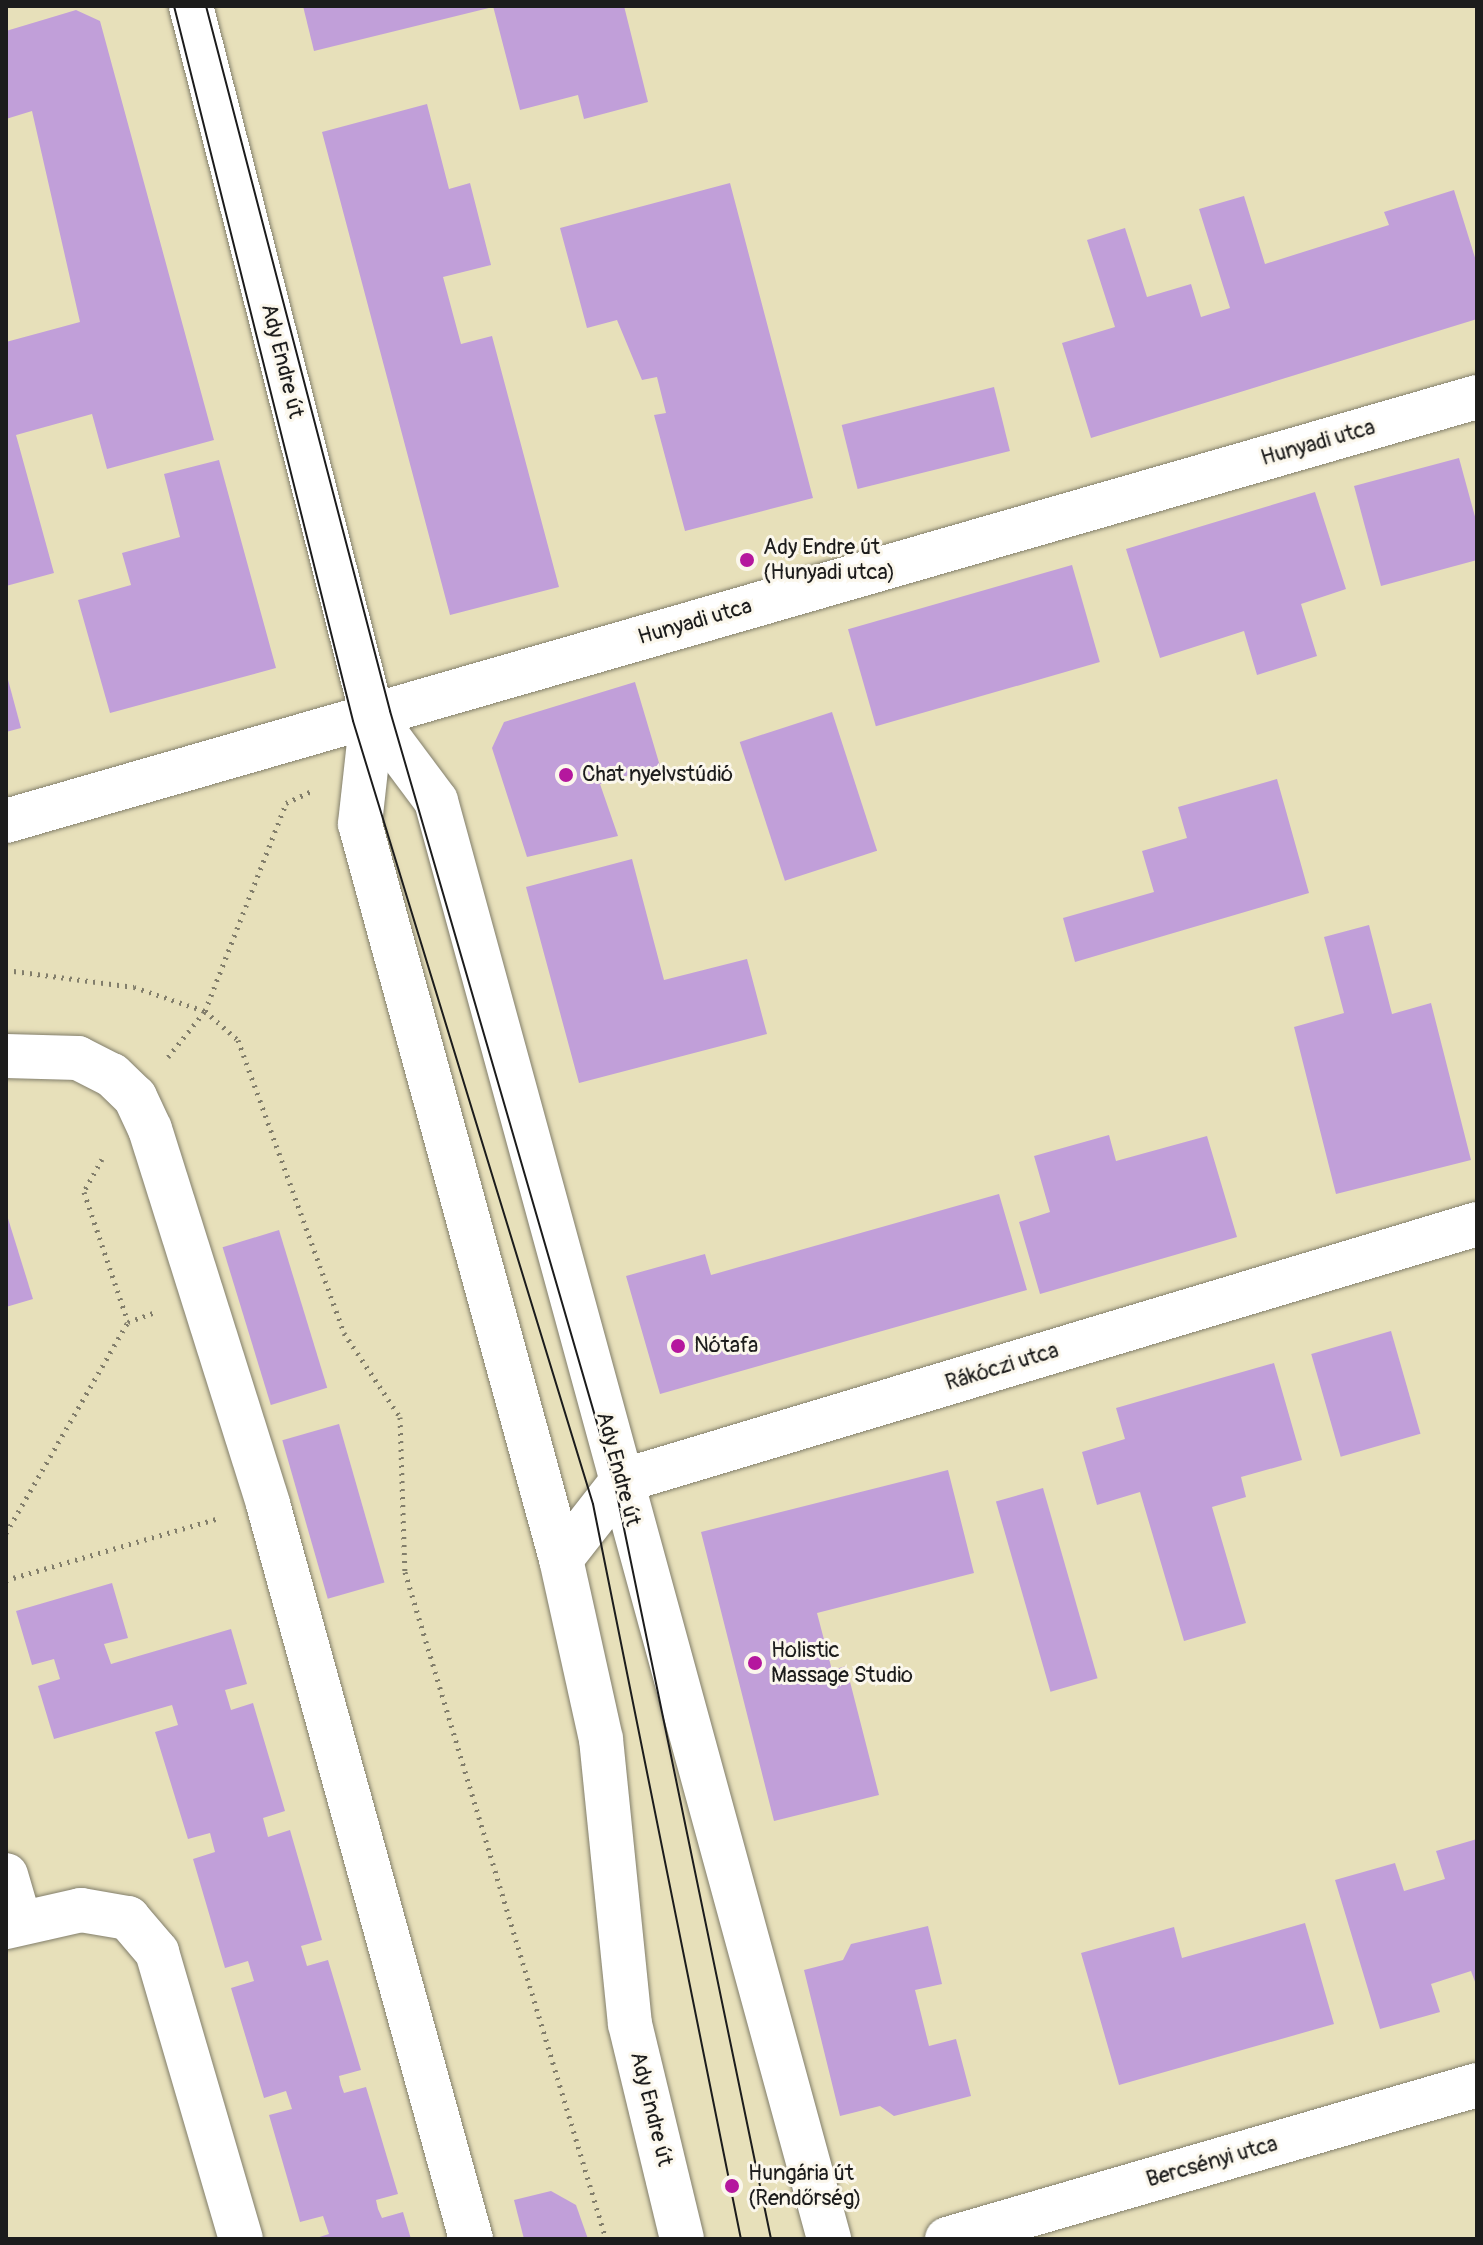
<!DOCTYPE html>
<html>
<head>
<meta charset="utf-8">
<style>
  body { margin:0 }
  #map { position:relative; width:1483px; height:2245px; overflow:hidden; background:#e7e0ba; font-family:Pangolin,sans-serif }
  div>[style] { position:absolute }
  .building>* { inset:0; background:#c19fd9; transform-origin:0 0 }
  .path>* { height:5px; margin-top:-2.5px; transform-origin:0; background:repeating-linear-gradient(90deg,#827e6b 0 2px,transparent 0 8px) }
  .roads { filter:drop-shadow(0 0 2px #827e6b) drop-shadow(0 0 2px #827e6b) }
  .minor>* { height:44px; margin:-22px; padding:0 22px; transform-origin:22px; border-radius:22px; background:#fff }
  .tram>* { height:2px; margin:-1px; padding:0 1px; transform-origin:1px; border-radius:1px; background:#1c1c1c }
  .dots>* { width:22px; height:22px; translate:-50% -50%; box-sizing:border-box; border:4px solid #fbf7ec; border-radius:50% }
  span { translate:-50% -50%; white-space:nowrap; text-align:center; line-height:1.15; -webkit-text-stroke:6px #fbf7ec; paint-order:stroke }
  .street-label { font-size:22px; color:#1c1c1c }
  .poi-label { font-size:22px; color:#1c1c1c }
  .left { translate:0 -50%; text-align:left }
  .frame { position:absolute; inset:0; border:8px solid #1c1c1c; pointer-events:none }
</style>
</head>
<body>
<div id="map">
  <div class="building">
    <div style="clip-path:polygon(303px 6px,493px 6px,493px 7px,314px 51px)"></div>
    <div style="clip-path:polygon(493px 6px,624px 6px,648px 102px,584px 119px,578px 95px,520px 110px)"></div>
    <div style="clip-path:polygon(76px 10px,100px 21px,214px 440px,107px 469px,92px 414px,16px 435px,54px 573px,6px 586px,6px 342px,80px 322px,32px 111px,6px 119px,6px 31px)"></div>
    <div style="clip-path:polygon(427px 104px,449px 189px,470px 183px,491px 265px,443px 277px,461px 344px,492px 336px,559px 587px,450px 615px,322px 132px)"></div>
    <div style="clip-path:polygon(730px 183px,813px 498px,685px 531px,654px 415px,666px 413px,657px 377px,642px 380px,617px 320px,587px 328px,560px 228px)"></div>
    <div style="clip-path:polygon(1454px 190px,1477px 264px,1477px 319px,1091px 438px,1062px 343px,1115px 327px,1087px 240px,1125px 228px,1147px 297px,1191px 284px,1201px 317px,1230px 308px,1199px 209px,1244px 196px,1265px 264px,1389px 225px,1384px 212px)"></div>
    <div style="left:994px;top:387px;width:66px;height:157px;rotate:76deg"></div>
    <div style="clip-path:polygon(1459px 458px,1477px 524px,1477px 560px,1381px 586px,1354px 486px)"></div>
    <div style="clip-path:polygon(219px 460px,276px 668px,110px 713px,78px 600px,131px 585px,122px 553px,180px 537px,164px 474px)"></div>
    <div style="clip-path:polygon(1315px 492px,1346px 589px,1301px 604px,1317px 656px,1257px 675px,1244px 631px,1160px 658px,1126px 549px)"></div>
    <div style="left:1072px;top:565px;width:101px;height:233px;rotate:74deg"></div>
    <div style="clip-path:polygon(7px 676px,21px 728px,6px 732px,6px 677px)"></div>
    <div style="clip-path:polygon(635px 682px,660px 766px,600px 784px,618px 836px,527px 857px,492px 748px,504px 722px)"></div>
    <div style="left:832px;top:712px;width:146px;height:97px;rotate:72deg"></div>
    <div style="clip-path:polygon(1277px 779px,1309px 893px,1075px 962px,1063px 918px,1154px 892px,1142px 851px,1187px 838px,1178px 807px)"></div>
    <div style="clip-path:polygon(632px 859px,664px 980px,747px 959px,767px 1034px,579px 1083px,526px 887px)"></div>
    <div style="clip-path:polygon(1369px 925px,1392px 1014px,1431px 1003px,1471px 1160px,1336px 1194px,1294px 1027px,1344px 1013px,1324px 937px)"></div>
    <div style="clip-path:polygon(1109px 1135px,1116px 1161px,1207px 1136px,1237px 1237px,1040px 1294px,1019px 1222px,1050px 1212px,1034px 1156px)"></div>
    <div style="clip-path:polygon(999px 1194px,1027px 1290px,660px 1394px,626px 1276px,705px 1254px,711px 1275px)"></div>
    <div style="clip-path:polygon(6px 1212px,33px 1299px,6px 1307px)"></div>
    <div style="left:279px;top:1230px;width:165px;height:59px;rotate:73deg"></div>
    <div style="left:1391px;top:1331px;width:107px;height:83px;rotate:74deg"></div>
    <div style="clip-path:polygon(1274px 1363px,1302px 1460px,1241px 1477px,1246px 1497px,1212px 1507px,1246px 1623px,1184px 1641px,1140px 1492px,1097px 1505px,1082px 1452px,1125px 1439px,1116px 1408px)"></div>
    <div style="left:339px;top:1424px;width:165px;height:59px;rotate:74deg"></div>
    <div style="clip-path:polygon(948px 1470px,974px 1573px,817px 1613px,832px 1670px,846px 1666px,879px 1795px,774px 1821px,701px 1532px)"></div>
    <div style="left:1043px;top:1488px;width:198px;height:49px;rotate:74deg"></div>
    <div style="clip-path:polygon(112px 1583px,128px 1638px,104px 1644px,111px 1664px,231px 1629px,247px 1684px,225px 1690px,231px 1710px,253px 1703px,285px 1811px,263px 1818px,268px 1837px,290px 1830px,322px 1940px,301px 1946px,307px 1966px,328px 1960px,361px 2070px,339px 2076px,341px 2085px,344px 2093px,366px 2087px,398px 2194px,376px 2200px,378px 2209px,382px 2218px,403px 2212px,411px 2239px,313px 2239px,329px 2234px,323px 2216px,300px 2222px,269px 2115px,292px 2109px,286px 2091px,264px 2098px,231px 1988px,254px 1981px,248px 1961px,225px 1968px,193px 1859px,215px 1852px,210px 1833px,188px 1839px,155px 1732px,178px 1725px,172px 1705px,54px 1739px,38px 1686px,60px 1679px,54px 1659px,32px 1665px,16px 1611px)"></div>
    <div style="clip-path:polygon(1477px 1839px,1477px 1987px,1471px 1971px,1431px 1984px,1440px 2012px,1380px 2029px,1335px 1880px,1395px 1863px,1404px 1891px,1445px 1879px,1436px 1851px)"></div>
    <div style="clip-path:polygon(1305px 1923px,1334px 2024px,1119px 2085px,1081px 1953px,1174px 1927px,1182px 1958px)"></div>
    <div style="clip-path:polygon(928px 1926px,942px 1984px,915px 1990px,929px 2046px,956px 2039px,971px 2096px,894px 2116px,880px 2106px,840px 2116px,804px 1970px,843px 1960px,851px 1944px)"></div>
    <div style="clip-path:polygon(551px 2191px,576px 2205px,588px 2239px,524px 2239px,514px 2200px)"></div>
  </div>
  <div class="path">
    <div style="left:6px;top:970px;width:129px;rotate:7.6deg"></div>
    <div style="left:134px;top:987px;width:75px;rotate:18.7deg"></div>
    <div style="left:205px;top:1011px;width:44px;rotate:41.3deg"></div>
    <div style="left:238px;top:1040px;width:312px;rotate:70.1deg"></div>
    <div style="left:344px;top:1333px;width:101px;rotate:56.3deg"></div>
    <div style="left:400px;top:1417px;width:155px;rotate:88.2deg"></div>
    <div style="left:405px;top:1572px;width:697px;rotate:73.23deg"></div>
    <div style="left:168px;top:1057px;width:59px;rotate:-51.2deg"></div>
    <div style="left:205px;top:1011px;width:223px;rotate:-68.7deg"></div>
    <div style="left:286px;top:803px;width:29px;rotate:-25deg"></div>
    <div style="left:102px;top:1159px;width:38px;rotate:119deg"></div>
    <div style="left:84px;top:1192px;width:137px;rotate:71.3deg"></div>
    <div style="left:6px;top:1533px;width:244px;rotate:-60deg"></div>
    <div style="left:128px;top:1322px;width:27px;rotate:-20deg"></div>
    <div style="left:6px;top:1580px;width:219px;rotate:-16.2deg"></div>
  </div>
  <div class="roads">
    <div class="minor">
      <div style="left:191px;top:6px;width:732px;rotate:75.68deg"></div>
      <div style="left:372px;top:715px;width:110px;rotate:96.3deg"></div>
      <div style="left:360px;top:824px;width:762px;rotate:74.71deg"></div>
      <div style="left:561px;top:1559px;width:184px;rotate:77.5deg"></div>
      <div style="left:601px;top:1739px;width:286px;rotate:84.2deg"></div>
      <div style="left:630px;top:2024px;width:221px;rotate:76.4deg"></div>
      <div style="left:372px;top:715px;width:107px;rotate:53.3deg"></div>
      <div style="left:436px;top:801px;width:1491px;rotate:74.71deg"></div>
      <div style="left:6px;top:821px;width:1531px;rotate:-16.08deg"></div>
      <div style="left:6px;top:1056px;width:72px;rotate:1.6deg"></div>
      <div style="left:78px;top:1058px;width:38px;rotate:27deg"></div>
      <div style="left:112px;top:1075px;width:32px;rotate:44deg"></div>
      <div style="left:135px;top:1097px;width:35px;rotate:65deg"></div>
      <div style="left:150px;top:1129px;width:393px;rotate:72.5deg"></div>
      <div style="left:268px;top:1504px;width:763px;rotate:74.56deg"></div>
      <div style="left:561px;top:1559px;width:99px;rotate:-52deg"></div>
      <div style="left:622px;top:1481px;width:893px;rotate:-16.73deg"></div>
      <div style="left:6px;top:1875px;width:50px;rotate:73.7deg"></div>
      <div style="left:6px;top:1927px;width:77px;rotate:-12.8deg"></div>
      <div style="left:81px;top:1910px;width:48px;rotate:9.7deg"></div>
      <div style="left:128px;top:1918px;width:45px;rotate:49.5deg"></div>
      <div style="left:157px;top:1952px;width:299px;rotate:73.7deg"></div>
      <div style="left:947px;top:2239px;width:552px;rotate:-16.2deg"></div>
    </div>
  </div>
  <div class="tram">
    <div style="left:174px;top:6px;width:737px;rotate:75.94deg"></div>
    <div style="left:353px;top:721px;width:819px;rotate:72.96deg"></div>
    <div style="left:593px;top:1504px;width:750px;rotate:78.62deg"></div>
    <div style="left:206px;top:6px;width:729px;rotate:75.37deg"></div>
    <div style="left:390px;top:711px;width:806px;rotate:73.79deg"></div>
    <div style="left:615px;top:1485px;width:770px;rotate:78.31deg"></div>
  </div>
  <div class="dots">
    <div style="left:747px;top:560px;background:#b5179e"></div>
    <div style="left:566px;top:775px;background:#b5179e"></div>
    <div style="left:678px;top:1346px;background:#b5179e"></div>
    <div style="left:755px;top:1663px;background:#b5179e"></div>
    <div style="left:732px;top:2186px;background:#b5179e"></div>
  </div>
  <div class="street-label">
    <span style="left:282px;top:361px;rotate:76deg">Ady Endre út</span>
    <span style="left:1318px;top:443px;rotate:-16deg">Hunyadi utca</span>
    <span style="left:695px;top:622px;rotate:-16deg">Hunyadi utca</span>
    <span style="left:1002px;top:1367px;rotate:-17deg">Rákóczi utca</span>
    <span style="left:618px;top:1469px;rotate:75deg">Ady Endre út</span>
    <span style="left:651px;top:2109px;rotate:76deg">Ady Endre út</span>
    <span style="left:1212px;top:2162px;rotate:-16deg">Bercsényi utca</span>
  </div>
  <div class="poi-label">
    <span class="left" style="left:763px;top:560px">Ady Endre út<br>(Hunyadi utca)</span>
    <span class="left" style="left:582px;top:775px">Chat nyelvstúdió</span>
    <span class="left" style="left:694px;top:1346px">Nótafa</span>
    <span class="left" style="left:771px;top:1663px">Holistic<br>Massage Studio</span>
    <span class="left" style="left:748px;top:2186px">Hungária út<br>(Rendőrség)</span>
  </div>
  <div class="frame"></div>
</div>
</body>
</html>
